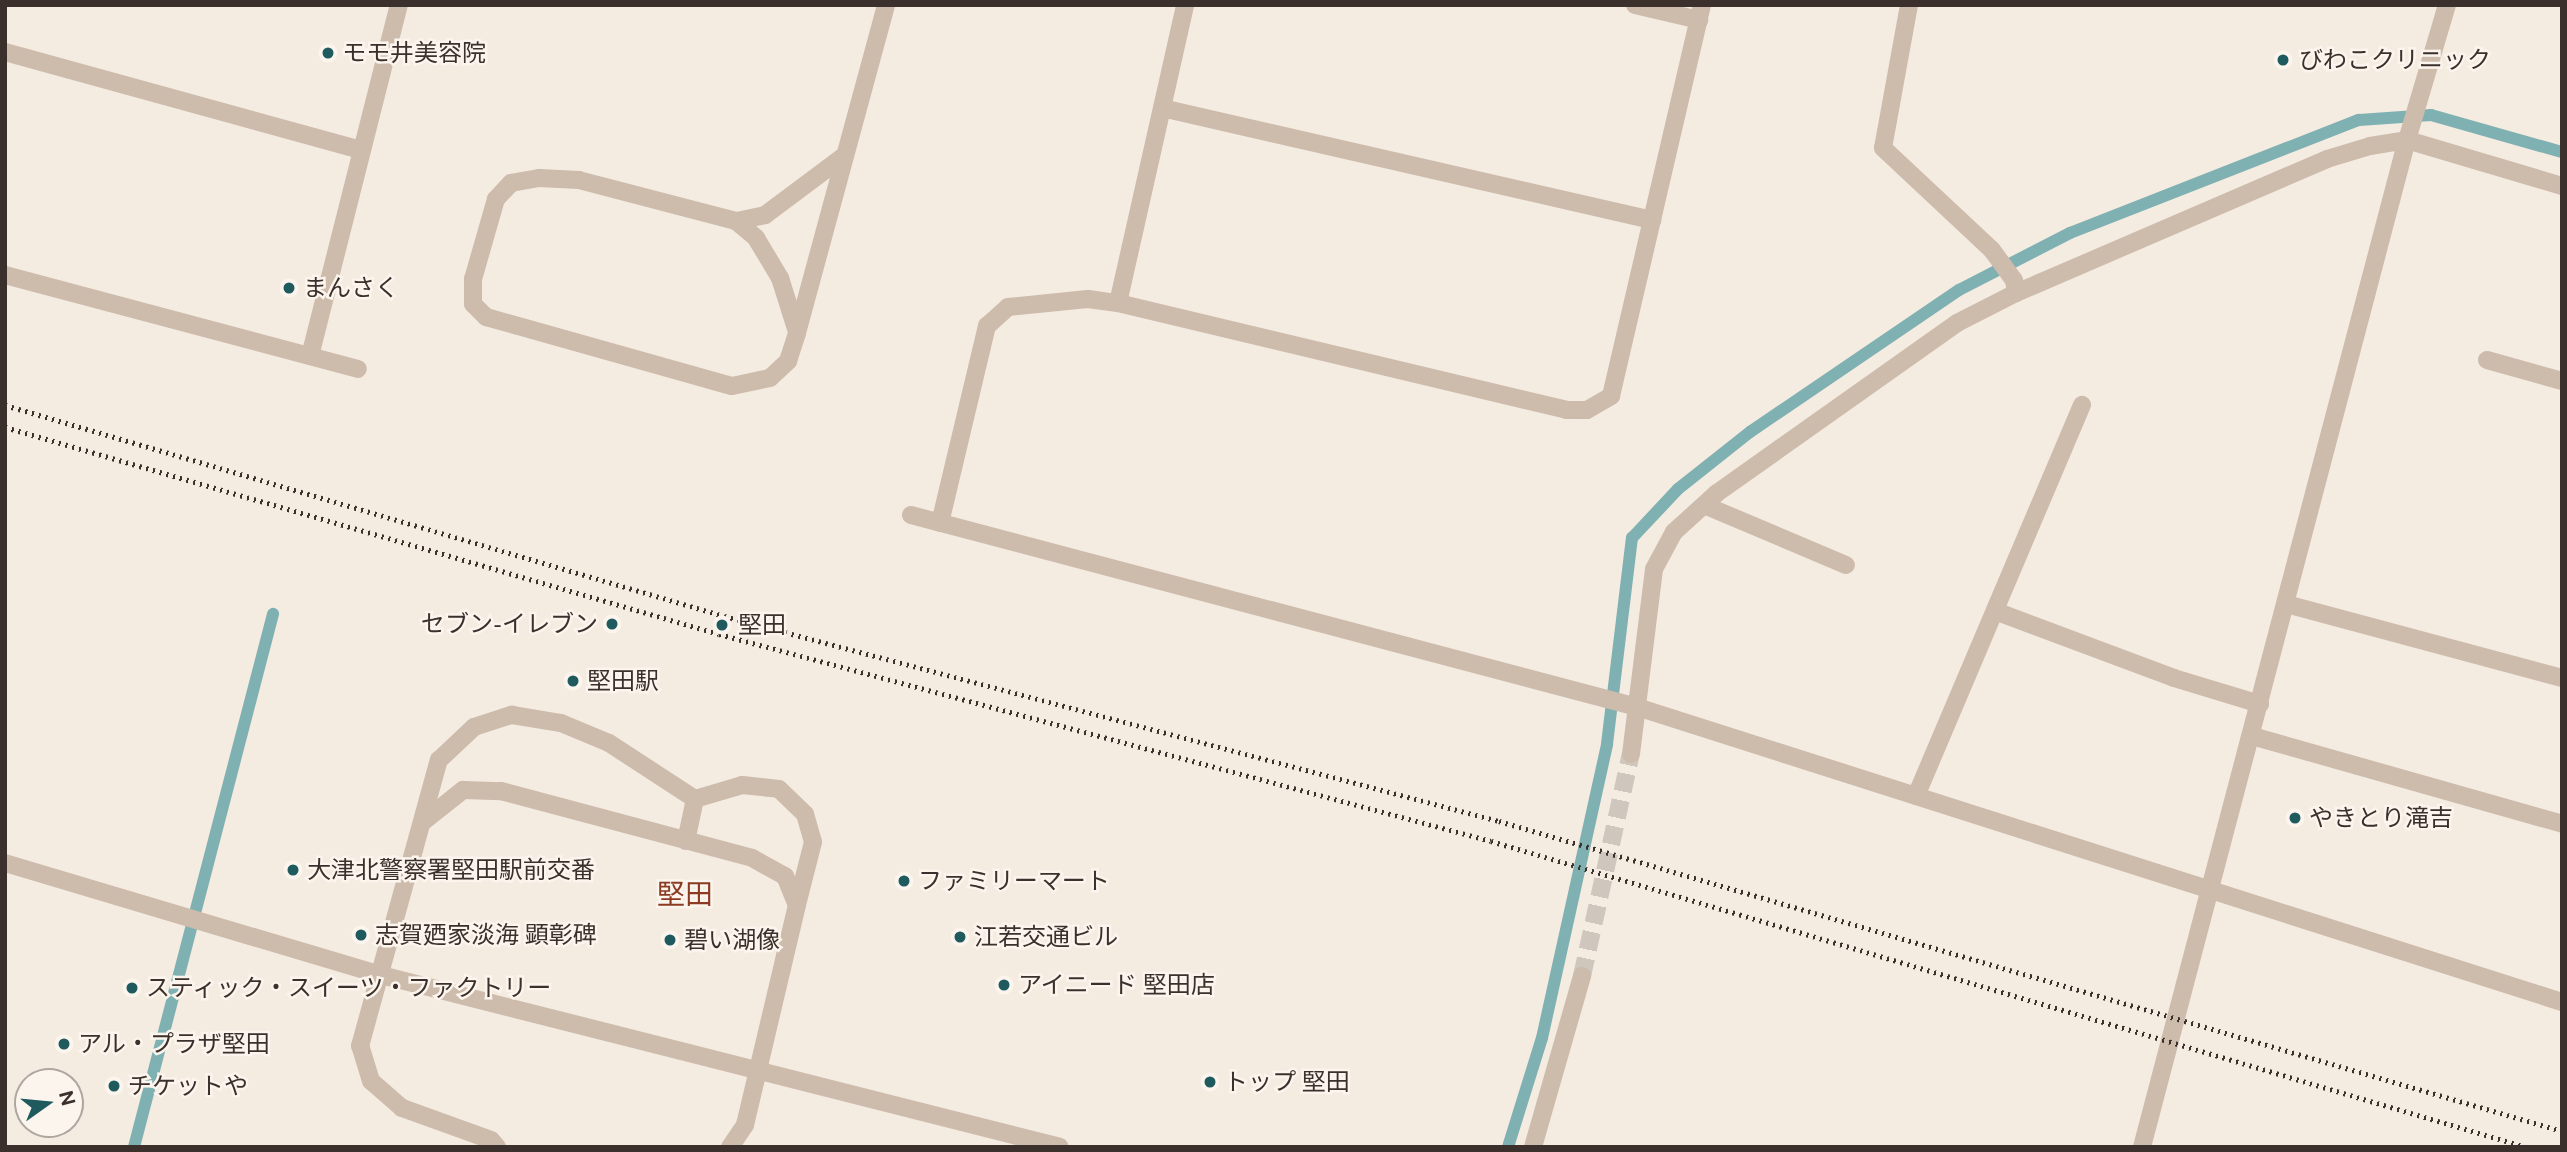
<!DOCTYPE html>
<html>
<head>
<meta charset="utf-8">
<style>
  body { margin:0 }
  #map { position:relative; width:2567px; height:1152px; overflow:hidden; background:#f4ebe1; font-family:"Public Sans","Noto Sans JP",sans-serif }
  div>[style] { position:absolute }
  .stream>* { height:12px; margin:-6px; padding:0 6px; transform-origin:6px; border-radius:6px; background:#7fb0b2 }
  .minor-tunnel>* { height:18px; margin-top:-9px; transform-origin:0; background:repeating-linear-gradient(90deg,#cfc6bd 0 18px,transparent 0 27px) }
  .minor>* { height:18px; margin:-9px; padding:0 9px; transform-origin:9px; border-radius:9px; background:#cdbbac }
  .rail>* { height:5px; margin-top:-2.5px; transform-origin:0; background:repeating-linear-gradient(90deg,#3b302b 0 2px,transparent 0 7px) }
  .dots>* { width:19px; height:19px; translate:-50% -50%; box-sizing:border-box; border:4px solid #fbf5ee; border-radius:50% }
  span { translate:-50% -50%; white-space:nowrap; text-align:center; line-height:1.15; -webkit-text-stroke:5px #fbf5ee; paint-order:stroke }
  .poi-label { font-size:24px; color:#3b302b }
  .left { translate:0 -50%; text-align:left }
  .right { translate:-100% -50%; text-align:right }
  .quarter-label { font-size:28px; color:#8c3b22 }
  .frame { position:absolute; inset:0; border:7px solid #3b302b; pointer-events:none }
  .north { position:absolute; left:14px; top:1068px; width:70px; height:70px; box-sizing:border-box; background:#fbf5ee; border:2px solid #aea6a0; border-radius:50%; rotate:75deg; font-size:19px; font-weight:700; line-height:28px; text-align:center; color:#3b302b }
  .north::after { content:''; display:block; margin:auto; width:24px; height:32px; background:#1f5a5e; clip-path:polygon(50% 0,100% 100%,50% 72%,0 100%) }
</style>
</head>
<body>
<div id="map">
  <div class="stream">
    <div style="left:134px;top:1147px;width:551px;rotate:-75.38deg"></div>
    <div style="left:1508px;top:1147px;width:114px;rotate:-72.7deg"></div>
    <div style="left:1542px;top:1038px;width:301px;rotate:-77.5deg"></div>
    <div style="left:1607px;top:744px;width:208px;rotate:-83.1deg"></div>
    <div style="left:1632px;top:538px;width:67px;rotate:-46.8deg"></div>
    <div style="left:1678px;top:489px;width:92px;rotate:-38.4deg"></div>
    <div style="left:1750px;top:432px;width:253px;rotate:-34.2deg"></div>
    <div style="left:1959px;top:290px;width:125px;rotate:-27.2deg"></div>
    <div style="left:2070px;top:233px;width:310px;rotate:-21.4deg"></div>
    <div style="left:2359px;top:120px;width:72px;rotate:-4deg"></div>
    <div style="left:2431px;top:115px;width:136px;rotate:15.8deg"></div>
  </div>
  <div class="minor-tunnel">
    <div style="left:1582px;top:976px;width:227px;rotate:-77.6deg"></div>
  </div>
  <div class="minor">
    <div style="left:1635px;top:5px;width:66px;rotate:13.2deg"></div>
    <div style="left:1909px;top:5px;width:145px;rotate:100.3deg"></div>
    <div style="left:1883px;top:148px;width:149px;rotate:43.1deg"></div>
    <div style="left:1992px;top:250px;width:37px;rotate:54deg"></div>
    <div style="left:2014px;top:280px;width:13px;rotate:81deg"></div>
    <div style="left:5px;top:52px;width:370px;rotate:15.4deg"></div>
    <div style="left:1162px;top:108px;width:503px;rotate:12.88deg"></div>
    <div style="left:844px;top:156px;width:99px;rotate:143.2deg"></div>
    <div style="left:765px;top:215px;width:30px;rotate:168deg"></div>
    <div style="left:736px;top:221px;width:162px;rotate:-165.4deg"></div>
    <div style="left:579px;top:180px;width:40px;rotate:-177.1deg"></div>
    <div style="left:539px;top:178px;width:28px;rotate:170deg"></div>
    <div style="left:511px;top:183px;width:22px;rotate:133deg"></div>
    <div style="left:496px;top:199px;width:83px;rotate:106deg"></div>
    <div style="left:473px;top:279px;width:25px;rotate:90deg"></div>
    <div style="left:473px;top:304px;width:18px;rotate:45deg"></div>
    <div style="left:486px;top:317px;width:255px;rotate:15.7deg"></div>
    <div style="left:732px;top:386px;width:39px;rotate:-12deg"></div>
    <div style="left:770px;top:378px;width:25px;rotate:-43deg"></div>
    <div style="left:788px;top:361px;width:29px;rotate:-72deg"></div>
    <div style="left:797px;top:333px;width:340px;rotate:-74.8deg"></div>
    <div style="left:736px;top:221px;width:26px;rotate:40deg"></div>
    <div style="left:756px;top:238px;width:47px;rotate:59deg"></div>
    <div style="left:780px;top:278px;width:57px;rotate:72.5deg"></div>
    <div style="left:5px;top:275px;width:365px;rotate:14.9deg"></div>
    <div style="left:1118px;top:303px;width:305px;rotate:-77.3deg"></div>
    <div style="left:310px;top:356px;width:362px;rotate:-75.8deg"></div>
    <div style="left:2487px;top:360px;width:78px;rotate:15.6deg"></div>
    <div style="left:1704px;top:505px;width:154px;rotate:22.9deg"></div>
    <div style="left:911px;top:515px;width:751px;rotate:14.81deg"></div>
    <div style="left:1637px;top:707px;width:971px;rotate:17.69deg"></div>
    <div style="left:940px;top:523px;width:203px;rotate:-76.6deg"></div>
    <div style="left:987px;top:326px;width:28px;rotate:-42deg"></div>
    <div style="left:1008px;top:307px;width:80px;rotate:-5.7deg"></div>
    <div style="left:1088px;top:299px;width:30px;rotate:8deg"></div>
    <div style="left:1118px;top:303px;width:461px;rotate:13.4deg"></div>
    <div style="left:1566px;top:410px;width:21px"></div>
    <div style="left:1587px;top:410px;width:28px;rotate:-30deg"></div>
    <div style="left:1611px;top:396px;width:401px;rotate:-76.9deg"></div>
    <div style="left:2286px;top:604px;width:286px;rotate:15deg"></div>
    <div style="left:1995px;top:611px;width:191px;rotate:20.5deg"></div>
    <div style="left:2174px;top:678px;width:90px;rotate:16.8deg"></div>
    <div style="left:2252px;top:736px;width:322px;rotate:15.8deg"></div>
    <div style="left:1631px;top:754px;width:186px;rotate:-82.9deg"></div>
    <div style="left:1654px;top:569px;width:42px;rotate:-61.6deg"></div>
    <div style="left:1674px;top:532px;width:58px;rotate:-42.2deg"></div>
    <div style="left:1717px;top:493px;width:294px;rotate:-35.3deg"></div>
    <div style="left:1957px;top:323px;width:66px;rotate:-27deg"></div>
    <div style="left:2016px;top:293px;width:339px;rotate:-23.3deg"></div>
    <div style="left:2327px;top:159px;width:45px;rotate:-16.8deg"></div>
    <div style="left:2370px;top:146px;width:37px;rotate:-9deg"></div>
    <div style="left:2407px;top:140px;width:162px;rotate:16.5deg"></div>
    <div style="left:1916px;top:796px;width:425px;rotate:-67deg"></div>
    <div style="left:424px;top:821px;width:50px;rotate:-38.5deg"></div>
    <div style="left:463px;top:790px;width:38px;rotate:2deg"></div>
    <div style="left:501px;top:791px;width:260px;rotate:14.9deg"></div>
    <div style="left:752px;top:858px;width:38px;rotate:29deg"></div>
    <div style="left:785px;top:876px;width:31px;rotate:68deg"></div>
    <div style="left:797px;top:905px;width:226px;rotate:103.3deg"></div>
    <div style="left:745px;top:1125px;width:27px;rotate:124deg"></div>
    <div style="left:686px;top:841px;width:43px;rotate:-77.9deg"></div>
    <div style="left:5px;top:863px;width:392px;rotate:16.6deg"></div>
    <div style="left:381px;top:975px;width:700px;rotate:14.21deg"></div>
    <div style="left:497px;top:1147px;width:9px;rotate:-131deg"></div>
    <div style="left:491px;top:1140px;width:95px;rotate:-160.2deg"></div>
    <div style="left:402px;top:1108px;width:41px;rotate:-138.9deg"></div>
    <div style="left:371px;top:1081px;width:37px;rotate:-107deg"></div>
    <div style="left:360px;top:1046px;width:297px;rotate:-74.6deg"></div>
    <div style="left:439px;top:760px;width:48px;rotate:-43.3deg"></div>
    <div style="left:474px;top:727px;width:40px;rotate:-18deg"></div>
    <div style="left:512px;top:715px;width:50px;rotate:9.3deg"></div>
    <div style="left:561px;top:723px;width:52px;rotate:22.6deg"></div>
    <div style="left:609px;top:743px;width:103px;rotate:33.1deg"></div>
    <div style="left:695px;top:799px;width:49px;rotate:-16.6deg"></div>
    <div style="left:742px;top:785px;width:37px;rotate:6deg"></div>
    <div style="left:779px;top:789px;width:36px;rotate:44deg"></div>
    <div style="left:805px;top:814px;width:29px;rotate:74deg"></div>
    <div style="left:813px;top:842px;width:65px;rotate:104.3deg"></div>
    <div style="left:1533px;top:1147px;width:178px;rotate:-74deg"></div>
    <div style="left:2142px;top:1147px;width:1041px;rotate:-75.26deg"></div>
    <div style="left:2407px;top:140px;width:141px;rotate:-73.5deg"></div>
  </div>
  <div class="rail">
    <div style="left:5px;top:405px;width:749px;rotate:16.36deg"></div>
    <div style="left:724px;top:616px;width:802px;rotate:14.82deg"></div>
    <div style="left:1499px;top:821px;width:1107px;rotate:16.26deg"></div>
    <div style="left:5px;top:427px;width:743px;rotate:16.17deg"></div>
    <div style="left:719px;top:634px;width:799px;rotate:15.01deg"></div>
    <div style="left:1491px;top:841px;width:1079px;rotate:16.47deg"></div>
  </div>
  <div class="dots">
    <div style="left:328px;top:53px;background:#1f5a5e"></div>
    <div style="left:2283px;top:60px;background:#1f5a5e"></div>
    <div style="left:289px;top:288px;background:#1f5a5e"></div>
    <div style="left:612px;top:624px;background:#1f5a5e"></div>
    <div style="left:722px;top:625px;background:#1f5a5e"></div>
    <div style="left:573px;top:681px;background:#1f5a5e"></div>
    <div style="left:2295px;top:818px;background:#1f5a5e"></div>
    <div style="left:293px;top:870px;background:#1f5a5e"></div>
    <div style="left:904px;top:881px;background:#1f5a5e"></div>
    <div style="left:361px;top:935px;background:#1f5a5e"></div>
    <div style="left:960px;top:937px;background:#1f5a5e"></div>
    <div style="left:670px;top:940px;background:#1f5a5e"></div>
    <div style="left:1004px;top:985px;background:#1f5a5e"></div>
    <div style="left:132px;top:988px;background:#1f5a5e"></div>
    <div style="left:64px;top:1044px;background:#1f5a5e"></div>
    <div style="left:1210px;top:1082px;background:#1f5a5e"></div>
    <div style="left:114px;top:1086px;background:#1f5a5e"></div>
  </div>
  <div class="poi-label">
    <span class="left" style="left:342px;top:53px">モモ井美容院</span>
    <span class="left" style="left:2299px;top:60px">びわこクリニック</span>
    <span class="left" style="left:303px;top:288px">まんさく</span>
    <span class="right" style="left:598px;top:624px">セブン-イレブン</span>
    <span class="left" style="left:738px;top:625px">堅田</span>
    <span class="left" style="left:587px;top:681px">堅田駅</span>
    <span class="left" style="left:2309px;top:818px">やきとり滝吉</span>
    <span class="left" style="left:307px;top:870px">大津北警察署堅田駅前交番</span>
    <span class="left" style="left:918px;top:881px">ファミリーマート</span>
    <span class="left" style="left:375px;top:935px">志賀廼家淡海 顕彰碑</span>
    <span class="left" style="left:974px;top:937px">江若交通ビル</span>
    <span class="left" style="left:684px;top:940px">碧い湖像</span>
    <span class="left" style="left:1018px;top:985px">アイニード 堅田店</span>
    <span class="left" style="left:146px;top:988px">スティック・スイーツ・ファクトリー</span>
    <span class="left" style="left:78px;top:1044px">アル・プラザ堅田</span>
    <span class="left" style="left:1224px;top:1082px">トップ 堅田</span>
    <span class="left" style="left:128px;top:1086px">チケットや</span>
  </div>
  <div class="quarter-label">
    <span style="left:685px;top:894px">堅田</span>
  </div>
  <div class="frame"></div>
  <div class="north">N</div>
</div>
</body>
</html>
